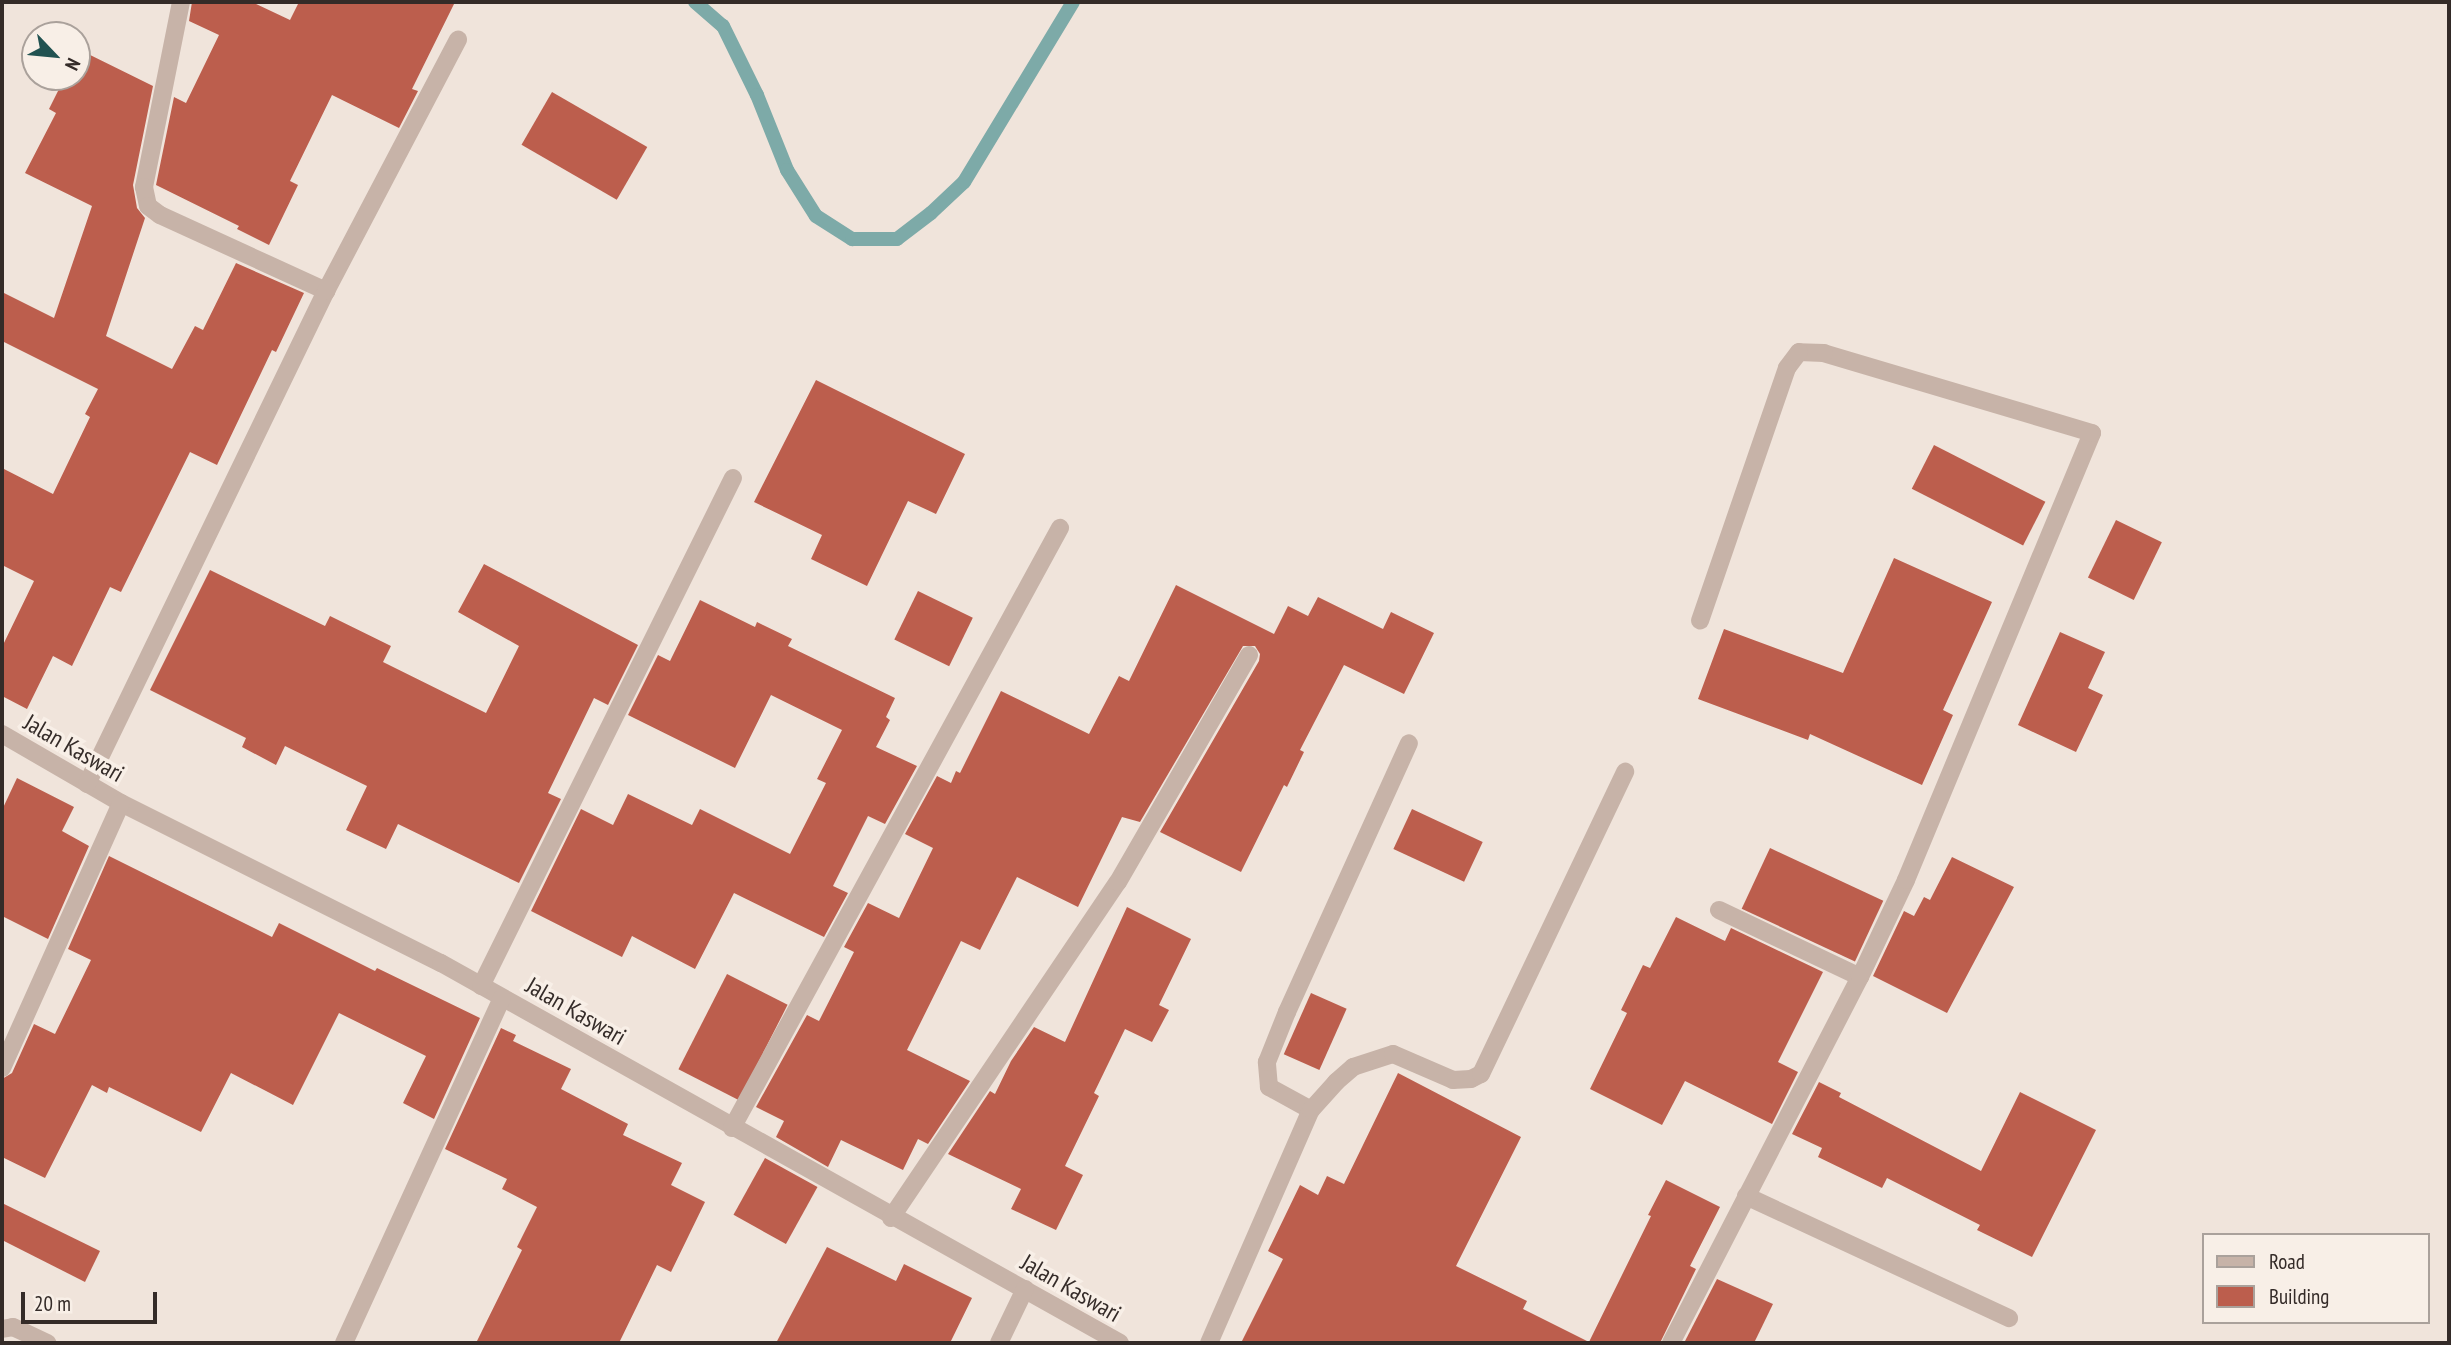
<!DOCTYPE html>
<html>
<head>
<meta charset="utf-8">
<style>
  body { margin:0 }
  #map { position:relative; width:2451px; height:1345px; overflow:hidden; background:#f0e4db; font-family:"PT Sans Narrow",sans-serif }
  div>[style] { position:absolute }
  .stream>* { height:14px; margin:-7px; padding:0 7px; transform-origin:7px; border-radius:7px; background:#7daaa8 }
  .building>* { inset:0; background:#bc5e4d; transform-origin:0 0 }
  .minor>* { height:18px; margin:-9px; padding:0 9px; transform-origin:9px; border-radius:9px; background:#c7b3a8 }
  span { translate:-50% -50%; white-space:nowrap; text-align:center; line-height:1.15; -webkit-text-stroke:7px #f8efe7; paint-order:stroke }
  .street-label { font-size:24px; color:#342b28 }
  .frame { position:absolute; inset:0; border:4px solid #342b28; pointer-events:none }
  .legend { position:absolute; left:2202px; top:1233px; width:228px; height:91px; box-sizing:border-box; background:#f8efe7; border:2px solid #aaa19b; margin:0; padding:9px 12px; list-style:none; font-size:21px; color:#342b28 }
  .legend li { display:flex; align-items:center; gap:14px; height:35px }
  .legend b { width:35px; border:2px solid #aaa19b }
  .north { position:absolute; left:21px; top:21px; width:70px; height:70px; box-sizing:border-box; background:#f8efe7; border:2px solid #aaa19b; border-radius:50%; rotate:116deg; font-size:19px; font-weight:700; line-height:28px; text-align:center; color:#342b28 }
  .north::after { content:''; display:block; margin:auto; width:24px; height:32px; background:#215251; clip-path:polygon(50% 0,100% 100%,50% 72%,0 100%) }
  .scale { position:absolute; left:21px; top:1292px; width:136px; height:32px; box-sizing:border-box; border:4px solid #342b28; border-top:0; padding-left:9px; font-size:21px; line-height:24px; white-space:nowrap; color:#342b28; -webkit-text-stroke:5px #f8efe7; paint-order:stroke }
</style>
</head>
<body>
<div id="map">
  <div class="stream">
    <div style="left:695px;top:2px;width:37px;rotate:41deg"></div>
    <div style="left:723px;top:26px;width:77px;rotate:63.8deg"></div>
    <div style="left:757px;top:95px;width:81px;rotate:68.2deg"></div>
    <div style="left:787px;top:170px;width:54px;rotate:57.8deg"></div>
    <div style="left:816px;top:216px;width:43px;rotate:32.6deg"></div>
    <div style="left:852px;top:239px;width:45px"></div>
    <div style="left:897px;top:239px;width:43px;rotate:-37.4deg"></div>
    <div style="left:931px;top:213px;width:45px;rotate:-43.2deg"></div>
    <div style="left:964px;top:182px;width:210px;rotate:-58.8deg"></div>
  </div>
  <div class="building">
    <div style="clip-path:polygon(192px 2px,252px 2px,290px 20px,299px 2px,455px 2px,412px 89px,418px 91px,399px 128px,332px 95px,290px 181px,298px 185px,269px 245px,237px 229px,239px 226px,156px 185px,174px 97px,186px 103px,219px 35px,189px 21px)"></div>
    <div style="clip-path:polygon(78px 49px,153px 86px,133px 185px,137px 208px,145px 218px,106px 336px,172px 369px,195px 326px,203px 330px,236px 263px,304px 293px,276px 352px,272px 350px,217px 465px,190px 452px,121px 592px,110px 587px,72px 666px,53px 656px,27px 709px,2px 696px,2px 647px,34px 581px,2px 565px,2px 468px,53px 494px,90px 417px,85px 414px,98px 389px,2px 341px,2px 292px,54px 318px,92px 206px,25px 173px,56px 113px,49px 109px,65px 77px,77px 77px)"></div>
    <div style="left:552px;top:92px;width:110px;height:61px;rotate:30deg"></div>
    <div style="clip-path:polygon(816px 380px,965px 454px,936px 514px,908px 501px,867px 586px,811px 559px,822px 535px,754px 502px)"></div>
    <div style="left:1934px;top:445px;width:125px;height:49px;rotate:27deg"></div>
    <div style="left:2116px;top:520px;width:51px;height:64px;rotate:26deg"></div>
    <div style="clip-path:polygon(1894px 558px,1992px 602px,1943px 710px,1953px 715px,1922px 785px,1810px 734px,1808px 740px,1698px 699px,1724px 629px,1843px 673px)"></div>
    <div style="clip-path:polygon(484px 564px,638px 645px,608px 705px,594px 698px,548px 793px,561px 799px,519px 883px,398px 824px,386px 849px,346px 830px,367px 786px,285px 746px,276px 765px,242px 747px,246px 738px,150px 690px,210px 570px,325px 626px,330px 616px,391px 646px,383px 662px,486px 713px,519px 646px,458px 612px)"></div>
    <div style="clip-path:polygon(1176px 585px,1274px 634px,1288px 606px,1308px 616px,1318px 597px,1383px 629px,1391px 612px,1434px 633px,1404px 694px,1344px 665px,1300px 750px,1304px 752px,1287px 787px,1284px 785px,1241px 872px,1160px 832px,1259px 661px,1260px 654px,1255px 646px,1243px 646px,1140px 822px,1122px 817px,1078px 907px,1017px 877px,980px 950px,961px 941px,907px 1050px,970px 1081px,928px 1144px,918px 1139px,903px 1170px,841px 1140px,828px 1167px,776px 1137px,784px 1121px,756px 1107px,807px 1015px,819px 1021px,854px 952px,844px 947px,868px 903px,899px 918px,933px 848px,905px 834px,937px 776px,951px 783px,956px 771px,960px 773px,1001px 691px,1089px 734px,1119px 676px,1129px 681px)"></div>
    <div style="left:918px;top:591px;width:61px;height:54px;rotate:26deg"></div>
    <div style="clip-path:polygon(700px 600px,755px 627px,757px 622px,792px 639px,788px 646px,895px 698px,886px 717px,890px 720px,876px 747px,917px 766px,885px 824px,868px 816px,833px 886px,848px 893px,824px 937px,734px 893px,695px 969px,632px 936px,622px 957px,531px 911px,581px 809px,613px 825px,628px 794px,692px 825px,700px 809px,790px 854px,826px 783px,817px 779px,842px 730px,771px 695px,735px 768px,628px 715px,658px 655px,670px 661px)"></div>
    <div style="clip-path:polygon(2060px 632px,2105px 652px,2088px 688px,2103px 695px,2076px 752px,2018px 725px)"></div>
    <div style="clip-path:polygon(17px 778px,74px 807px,62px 831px,89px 846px,48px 939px,2px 916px,2px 810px)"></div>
    <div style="left:1412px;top:809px;width:78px;height:44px;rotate:25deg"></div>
    <div style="left:1770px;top:848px;width:125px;height:67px;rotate:25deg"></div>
    <div style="clip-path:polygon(109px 856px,272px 937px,279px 923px,375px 971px,377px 968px,480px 1018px,434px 1119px,403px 1103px,426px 1056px,339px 1013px,293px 1105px,231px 1073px,201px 1132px,109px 1087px,107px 1093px,92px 1085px,45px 1178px,2px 1157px,2px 1079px,12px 1073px,34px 1024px,55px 1034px,91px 960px,68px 949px)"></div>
    <div style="clip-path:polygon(1952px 857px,2014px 887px,1947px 1013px,1873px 976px,1904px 911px,1914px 916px,1924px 897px,1930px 900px)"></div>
    <div style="clip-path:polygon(1127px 907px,1191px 939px,1159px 1005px,1169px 1010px,1152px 1042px,1125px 1029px,1094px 1093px,1099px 1096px,1065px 1166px,1083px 1175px,1056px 1230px,1011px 1209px,1021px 1189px,948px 1154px,990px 1091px,995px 1094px,1011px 1061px,1034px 1027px,1065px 1042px)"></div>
    <div style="clip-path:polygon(1676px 917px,1725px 941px,1731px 928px,1823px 972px,1778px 1062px,1798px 1072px,1772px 1124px,1685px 1081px,1662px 1125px,1590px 1089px,1627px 1013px,1621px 1010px,1643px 965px,1650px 968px)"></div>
    <div style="left:727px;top:974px;width:68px;height:107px;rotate:27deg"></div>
    <div style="left:1311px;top:993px;width:39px;height:67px;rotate:24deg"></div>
    <div style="clip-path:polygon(501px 1028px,516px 1035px,513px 1041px,571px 1069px,561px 1089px,628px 1124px,623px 1135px,682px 1163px,671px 1185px,705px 1202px,671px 1272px,657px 1265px,619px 1343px,476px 1343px,522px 1250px,517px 1247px,537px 1207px,502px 1189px,507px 1179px,445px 1149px)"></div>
    <div style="clip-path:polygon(1398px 1073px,1521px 1137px,1456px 1266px,1527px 1301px,1523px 1309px,1589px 1342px,1651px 1216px,1648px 1215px,1666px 1180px,1720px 1207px,1690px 1266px,1696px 1269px,1660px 1343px,1241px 1343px,1283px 1259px,1268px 1251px,1300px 1185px,1318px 1195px,1327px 1176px,1344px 1184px)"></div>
    <div style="clip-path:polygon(1819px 1082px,1841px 1093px,1839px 1097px,1981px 1171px,2020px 1092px,2096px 1130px,2032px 1257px,1977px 1230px,1980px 1225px,1887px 1178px,1882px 1188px,1818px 1157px,1822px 1148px,1792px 1134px)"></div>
    <div style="left:765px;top:1158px;width:60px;height:65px;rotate:29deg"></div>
    <div style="clip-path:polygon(2px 1203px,100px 1251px,85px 1282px,2px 1240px)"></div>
    <div style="clip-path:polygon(827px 1247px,896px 1281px,904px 1264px,972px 1298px,950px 1343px,776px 1343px)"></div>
    <div style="clip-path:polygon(1717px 1279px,1773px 1304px,1754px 1343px,1684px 1343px)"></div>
  </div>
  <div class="minor">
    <div style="left:181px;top:2px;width:189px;rotate:101.3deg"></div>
    <div style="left:144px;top:187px;width:19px;rotate:78deg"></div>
    <div style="left:148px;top:206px;width:15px;rotate:37deg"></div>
    <div style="left:160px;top:215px;width:183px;rotate:24.6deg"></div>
    <div style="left:2px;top:734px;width:138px;rotate:30.1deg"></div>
    <div style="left:121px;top:803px;width:358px;rotate:26.6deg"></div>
    <div style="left:441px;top:963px;width:778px;rotate:29.23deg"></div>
    <div style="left:87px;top:784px;width:548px;rotate:-64.14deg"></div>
    <div style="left:326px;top:291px;width:284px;rotate:-62.3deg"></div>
    <div style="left:1719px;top:910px;width:156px;rotate:25.4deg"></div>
    <div style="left:481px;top:986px;width:567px;rotate:-63.62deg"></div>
    <div style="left:2px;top:1068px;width:290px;rotate:-65.8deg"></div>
    <div style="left:1311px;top:1110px;width:48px;rotate:-151.3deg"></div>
    <div style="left:1269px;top:1087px;width:25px;rotate:-95deg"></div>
    <div style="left:1267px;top:1062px;width:54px;rotate:-68.2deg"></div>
    <div style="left:1287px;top:1012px;width:295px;rotate:-65.6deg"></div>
    <div style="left:732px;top:1128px;width:684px;rotate:-61.34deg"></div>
    <div style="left:1746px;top:1196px;width:290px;rotate:24.9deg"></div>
    <div style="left:891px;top:1218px;width:405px;rotate:-56deg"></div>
    <div style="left:1118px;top:882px;width:262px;rotate:-60deg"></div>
    <div style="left:2px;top:1329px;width:11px;rotate:-10deg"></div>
    <div style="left:13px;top:1327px;width:38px;rotate:25deg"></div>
    <div style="left:344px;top:1343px;width:379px;rotate:-65.4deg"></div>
    <div style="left:999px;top:1343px;width:60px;rotate:-64.3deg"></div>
    <div style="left:1209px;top:1343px;width:254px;rotate:-66.4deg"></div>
    <div style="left:1311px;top:1110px;width:38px;rotate:-48deg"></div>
    <div style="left:1336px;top:1082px;width:23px;rotate:-41deg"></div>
    <div style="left:1353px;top:1067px;width:42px;rotate:-18deg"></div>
    <div style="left:1393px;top:1054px;width:65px;rotate:23.4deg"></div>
    <div style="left:1453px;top:1080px;width:18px;rotate:-3deg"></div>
    <div style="left:1471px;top:1079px;width:11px;rotate:-27deg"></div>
    <div style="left:1481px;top:1074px;width:335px;rotate:-64.5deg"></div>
    <div style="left:1671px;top:1343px;width:412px;rotate:-62.7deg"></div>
    <div style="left:1860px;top:977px;width:107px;rotate:-64.6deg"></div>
    <div style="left:1906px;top:880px;width:484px;rotate:-67.4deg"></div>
    <div style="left:2092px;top:433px;width:280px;rotate:-163.4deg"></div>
    <div style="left:1824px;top:353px;width:25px;rotate:-178deg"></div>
    <div style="left:1799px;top:352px;width:20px;rotate:127deg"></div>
    <div style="left:1787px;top:368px;width:267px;rotate:109deg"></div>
  </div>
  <div class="street-label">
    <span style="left:74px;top:748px;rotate:30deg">Jalan Kaswari</span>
    <span style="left:576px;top:1011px;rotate:30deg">Jalan Kaswari</span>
    <span style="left:1071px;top:1288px;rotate:30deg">Jalan Kaswari</span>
  </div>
  <div class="frame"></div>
  <ul class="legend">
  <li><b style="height:9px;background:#c7b3a8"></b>Road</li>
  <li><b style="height:19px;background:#bc5e4d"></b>Building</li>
  </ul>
  <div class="north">N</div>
  <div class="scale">20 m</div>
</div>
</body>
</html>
